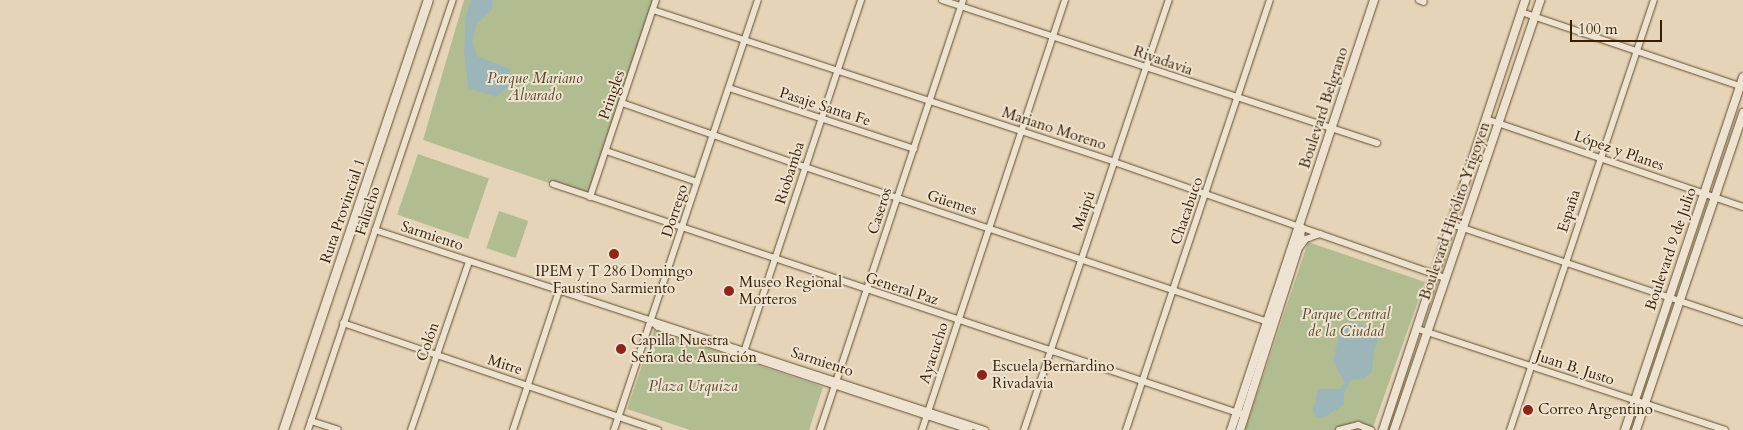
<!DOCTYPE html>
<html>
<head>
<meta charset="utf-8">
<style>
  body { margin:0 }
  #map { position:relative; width:1743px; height:430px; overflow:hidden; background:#e5d4b7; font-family:Cardo,serif }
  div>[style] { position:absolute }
  .green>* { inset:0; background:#b1bd91; transform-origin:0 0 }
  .water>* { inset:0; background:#9bb5b9 }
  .roads { filter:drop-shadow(0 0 1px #624c2e) drop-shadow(0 0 1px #624c2e) }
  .minor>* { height:6px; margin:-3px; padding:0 3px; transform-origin:3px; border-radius:3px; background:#eee3d0 }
  .tertiary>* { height:8px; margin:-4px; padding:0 4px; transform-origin:4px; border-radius:4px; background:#eee3d0 }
  .secondary>* { height:9px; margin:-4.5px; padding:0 4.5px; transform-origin:4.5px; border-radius:4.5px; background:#eee3d0 }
  .dots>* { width:14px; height:14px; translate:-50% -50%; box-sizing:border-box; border:2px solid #eee3d0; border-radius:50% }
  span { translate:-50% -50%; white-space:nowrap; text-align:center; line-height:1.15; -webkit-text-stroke:4px #eee3d0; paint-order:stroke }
  .street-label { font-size:15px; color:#371e01 }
  .park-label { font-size:15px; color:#564625; font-style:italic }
  .poi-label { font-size:15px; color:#371e01 }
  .left { translate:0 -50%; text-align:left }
  .scale { position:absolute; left:1570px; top:20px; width:92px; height:22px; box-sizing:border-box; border:2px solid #371e01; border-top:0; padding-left:6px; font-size:15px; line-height:18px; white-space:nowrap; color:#371e01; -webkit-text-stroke:4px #eee3d0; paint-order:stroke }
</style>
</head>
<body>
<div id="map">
  <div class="green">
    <div style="clip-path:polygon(464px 0,656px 0,590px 197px,423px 140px)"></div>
    <div style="left:418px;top:154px;width:75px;height:64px;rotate:19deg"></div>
    <div style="left:499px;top:211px;width:31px;height:39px;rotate:19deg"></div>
    <div style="clip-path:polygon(1308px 242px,1425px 282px,1372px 430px,1245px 430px)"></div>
    <div style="clip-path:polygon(654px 330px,823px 387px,809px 430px,690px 430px,627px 409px)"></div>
  </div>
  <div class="water">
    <div style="clip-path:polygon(471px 0,493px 0,492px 10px,476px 24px,473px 43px,477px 56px,510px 69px,509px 86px,496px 97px,468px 88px,464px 51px,466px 16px)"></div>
    <div style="clip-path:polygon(1351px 321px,1365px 327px,1369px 333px,1378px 332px,1380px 337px,1374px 350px,1372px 372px,1363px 379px,1351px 380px,1344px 394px,1344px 405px,1323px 418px,1316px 417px,1313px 411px,1318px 389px,1340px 389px,1345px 383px,1333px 361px,1341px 326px)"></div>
  </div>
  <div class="roads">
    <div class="minor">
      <div style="left:942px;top:0;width:458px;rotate:18.2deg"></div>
      <div style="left:1419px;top:0;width:5px;rotate:22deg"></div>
      <div style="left:653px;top:10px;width:485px;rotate:18.2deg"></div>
      <div style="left:1114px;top:162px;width:352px;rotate:19.3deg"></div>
      <div style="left:1521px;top:12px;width:234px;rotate:18.7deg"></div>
      <div style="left:729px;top:88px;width:195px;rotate:18.2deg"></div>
      <div style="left:622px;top:103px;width:194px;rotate:19.3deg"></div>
      <div style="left:805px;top:167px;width:491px;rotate:18.5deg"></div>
      <div style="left:1486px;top:119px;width:272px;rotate:18.9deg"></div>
      <div style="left:606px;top:151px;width:96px;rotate:18.8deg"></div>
      <div style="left:553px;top:184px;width:725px;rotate:18.48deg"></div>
      <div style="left:590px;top:197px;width:208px;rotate:-71.5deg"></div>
      <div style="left:1451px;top:224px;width:308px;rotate:18.6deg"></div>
      <div style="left:375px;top:230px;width:642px;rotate:18.15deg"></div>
      <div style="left:1300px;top:247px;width:10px;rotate:-53deg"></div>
      <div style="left:1306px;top:239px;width:15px;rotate:-20deg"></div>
      <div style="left:651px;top:321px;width:9px;rotate:41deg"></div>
      <div style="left:658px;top:327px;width:328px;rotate:18.3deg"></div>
      <div style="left:343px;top:323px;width:333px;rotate:18.8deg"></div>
      <div style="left:1418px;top:329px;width:323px;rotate:18.2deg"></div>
      <div style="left:743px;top:355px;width:374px;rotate:-71.6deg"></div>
      <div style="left:311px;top:421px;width:28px;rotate:18deg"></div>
      <div style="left:308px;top:430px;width:454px;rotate:-71.4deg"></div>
      <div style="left:411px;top:430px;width:178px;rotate:-71deg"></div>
      <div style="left:513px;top:430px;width:146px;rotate:-71.7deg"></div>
      <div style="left:614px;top:430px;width:453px;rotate:-71.5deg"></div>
      <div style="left:820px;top:430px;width:453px;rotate:-71.6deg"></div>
      <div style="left:922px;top:430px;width:453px;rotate:-71.6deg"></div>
      <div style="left:1024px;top:430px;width:454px;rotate:-71.4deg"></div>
      <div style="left:1126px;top:430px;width:453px;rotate:-71.5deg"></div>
      <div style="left:1339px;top:430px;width:20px;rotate:-15deg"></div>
      <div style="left:1358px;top:425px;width:14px;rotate:21deg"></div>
      <div style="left:1510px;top:430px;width:453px;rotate:-71.5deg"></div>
    </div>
    <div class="tertiary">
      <div style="left:1231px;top:430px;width:453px;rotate:-71.6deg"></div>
      <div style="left:1240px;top:430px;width:197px;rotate:-72.3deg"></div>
      <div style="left:1300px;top:242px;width:14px;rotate:-86deg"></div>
      <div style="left:1383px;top:430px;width:453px;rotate:-71.7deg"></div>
      <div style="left:1394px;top:430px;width:454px;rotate:-71.2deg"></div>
      <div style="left:1625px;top:430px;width:372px;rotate:-71.5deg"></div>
      <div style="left:1636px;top:430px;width:335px;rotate:-71.3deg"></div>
    </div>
    <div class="secondary">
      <div style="left:283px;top:430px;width:454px;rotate:-71.4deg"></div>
    </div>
  </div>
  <div class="dots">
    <div style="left:614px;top:254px;background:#8f2418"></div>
    <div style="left:729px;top:291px;background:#8f2418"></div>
    <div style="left:621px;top:349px;background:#8f2418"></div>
    <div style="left:982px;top:375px;background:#8f2418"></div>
    <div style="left:1528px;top:410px;background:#8f2418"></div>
  </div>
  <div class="street-label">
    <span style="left:1163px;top:61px;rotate:19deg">Rivadavia</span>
    <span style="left:612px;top:95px;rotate:-71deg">Pringles</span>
    <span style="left:825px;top:107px;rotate:18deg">Pasaje Santa Fe</span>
    <span style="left:1324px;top:108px;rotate:-72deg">Boulevard Belgrano</span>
    <span style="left:1054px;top:129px;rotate:18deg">Mariano Moreno</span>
    <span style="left:1619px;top:151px;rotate:19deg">López y Planes</span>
    <span style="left:790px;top:173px;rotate:-72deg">Riobamba</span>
    <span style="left:952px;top:203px;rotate:18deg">Güemes</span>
    <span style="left:343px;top:211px;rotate:-71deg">Ruta Provincial 1</span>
    <span style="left:368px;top:211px;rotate:-72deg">Falucho</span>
    <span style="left:675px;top:211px;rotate:-72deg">Dorrego</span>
    <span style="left:880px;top:211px;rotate:-72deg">Caseros</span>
    <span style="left:1084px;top:211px;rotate:-71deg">Maipú</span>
    <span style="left:1187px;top:211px;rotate:-71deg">Chacabuco</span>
    <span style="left:1455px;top:211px;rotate:-71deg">Boulevard Hipólito Yrigoyen</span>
    <span style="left:1569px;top:211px;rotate:-72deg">España</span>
    <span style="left:432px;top:236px;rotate:18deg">Sarmiento</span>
    <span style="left:1671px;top:249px;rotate:-71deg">Boulevard 9 de Julio</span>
    <span style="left:902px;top:289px;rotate:18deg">General Paz</span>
    <span style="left:428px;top:342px;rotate:-71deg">Colón</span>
    <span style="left:934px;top:353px;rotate:-72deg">Ayacucho</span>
    <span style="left:822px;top:362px;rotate:18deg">Sarmiento</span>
    <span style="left:505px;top:365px;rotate:18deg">Mitre</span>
    <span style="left:1575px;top:368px;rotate:18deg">Juan B. Justo</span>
  </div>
  <div class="park-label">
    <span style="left:535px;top:87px">Parque Mariano<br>Alvarado</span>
    <span style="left:1346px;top:323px">Parque Central<br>de la Ciudad</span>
    <span style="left:693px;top:387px">Plaza Urquiza</span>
  </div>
  <div class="poi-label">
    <span style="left:614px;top:280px">IPEM y T 286 Domingo<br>Faustino Sarmiento</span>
    <span class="left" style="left:739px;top:291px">Museo Regional<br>Morteros</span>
    <span class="left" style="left:631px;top:349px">Capilla Nuestra<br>Señora de Asunción</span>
    <span class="left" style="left:992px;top:375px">Escuela Bernardino<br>Rivadavia</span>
    <span class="left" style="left:1538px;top:410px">Correo Argentino</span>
  </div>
  <div class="scale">100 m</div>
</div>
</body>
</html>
